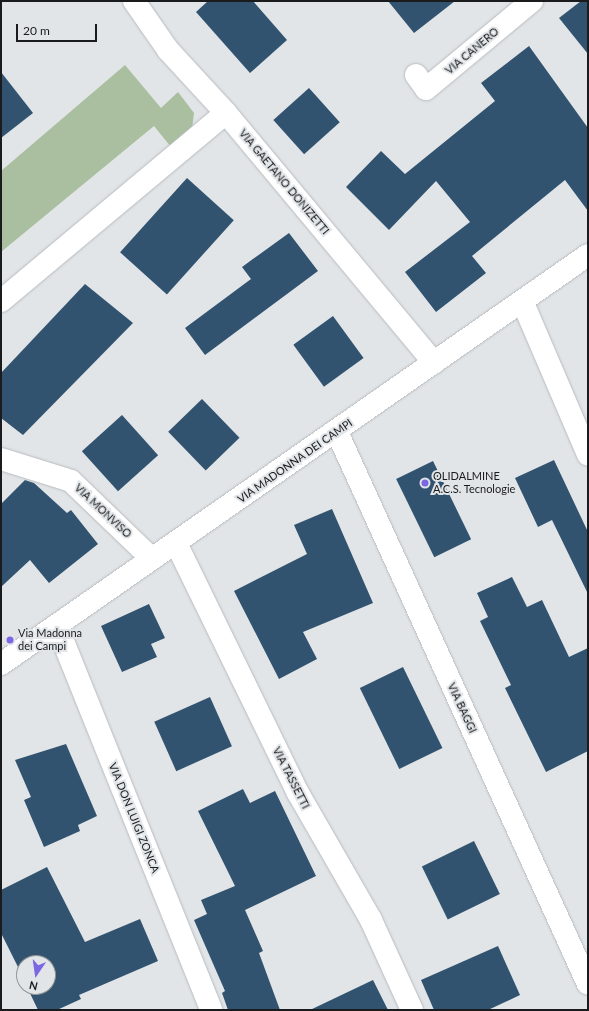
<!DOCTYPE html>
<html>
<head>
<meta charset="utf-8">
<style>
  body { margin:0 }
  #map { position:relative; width:589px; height:1011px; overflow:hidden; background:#e1e5e8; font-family:Lato,sans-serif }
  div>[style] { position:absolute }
  .green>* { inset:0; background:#a9bf9f }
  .building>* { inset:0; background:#32536f; transform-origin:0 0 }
  .roads { filter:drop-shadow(0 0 1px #b8bbbe) drop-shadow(0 0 1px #b8bbbe) }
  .street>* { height:22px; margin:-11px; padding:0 11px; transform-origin:11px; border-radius:11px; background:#fff }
  .secondary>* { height:22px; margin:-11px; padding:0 11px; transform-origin:11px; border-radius:11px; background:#fff }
  .dots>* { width:11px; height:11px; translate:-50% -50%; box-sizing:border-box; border:2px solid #e1e5e8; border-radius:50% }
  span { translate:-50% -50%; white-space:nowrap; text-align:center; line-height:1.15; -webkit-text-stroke:4px #e1e5e8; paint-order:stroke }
  .street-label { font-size:11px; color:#1a1b1c }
  .poi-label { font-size:11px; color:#1a1b1c }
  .left { translate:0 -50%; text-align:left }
  .frame { position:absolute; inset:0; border:2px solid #1a1b1c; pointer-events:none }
  .north { position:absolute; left:16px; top:955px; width:40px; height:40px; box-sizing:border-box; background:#e1e5e8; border:1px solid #919496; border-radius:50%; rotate:193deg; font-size:11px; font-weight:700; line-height:16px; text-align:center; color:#1a1b1c }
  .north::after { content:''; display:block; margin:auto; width:14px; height:18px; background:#7a67e2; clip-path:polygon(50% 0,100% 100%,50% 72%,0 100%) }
  .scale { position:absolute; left:16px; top:24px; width:81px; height:18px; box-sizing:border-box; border:2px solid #1a1b1c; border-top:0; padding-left:5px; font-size:12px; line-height:14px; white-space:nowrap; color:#1a1b1c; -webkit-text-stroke:3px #e1e5e8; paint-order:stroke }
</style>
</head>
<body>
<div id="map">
  <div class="green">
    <div style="clip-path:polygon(125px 65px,161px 108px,178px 92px,194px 113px,192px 129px,171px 147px,154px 126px,1px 252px,1px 171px)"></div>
  </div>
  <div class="building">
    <div style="clip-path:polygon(208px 1px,253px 1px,287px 40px,250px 73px,196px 12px)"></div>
    <div style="clip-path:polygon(388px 1px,455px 1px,414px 33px)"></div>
    <div style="clip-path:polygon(581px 1px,588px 1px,588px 54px,559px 18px)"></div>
    <div style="clip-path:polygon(529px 46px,588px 128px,588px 211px,565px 180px,472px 256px,486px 273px,436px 312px,405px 272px,470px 222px,436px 181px,389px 230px,346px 187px,381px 151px,405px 174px,495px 101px,481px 83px)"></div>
    <div style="clip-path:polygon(1px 72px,33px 113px,1px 138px)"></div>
    <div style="left:309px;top:88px;width:46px;height:48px;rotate:48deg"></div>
    <div style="left:187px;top:178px;width:63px;height:100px;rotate:42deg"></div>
    <div style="clip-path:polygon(289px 233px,318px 271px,205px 355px,185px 328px,251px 279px,242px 267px)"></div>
    <div style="clip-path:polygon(85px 284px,133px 323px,23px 435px,1px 418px,1px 373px)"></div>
    <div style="left:333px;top:316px;width:52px;height:49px;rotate:54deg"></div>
    <div style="left:202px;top:399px;width:54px;height:47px;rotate:46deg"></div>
    <div style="left:122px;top:415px;width:54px;height:54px;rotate:48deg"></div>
    <div style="clip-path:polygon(554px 460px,588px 532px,588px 594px,552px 520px,538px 527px,515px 478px)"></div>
    <div style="left:433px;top:461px;width:87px;height:41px;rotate:64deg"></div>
    <div style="clip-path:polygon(25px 480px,34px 483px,67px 513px,71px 510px,98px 544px,49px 583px,30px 560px,1px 587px,1px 504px)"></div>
    <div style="clip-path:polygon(332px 509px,373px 603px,303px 632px,317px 659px,279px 679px,234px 591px,307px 554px,294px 525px)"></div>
    <div style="clip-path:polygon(512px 577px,527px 607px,542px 600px,569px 657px,588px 648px,588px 751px,546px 772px,505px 688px,511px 685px,480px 621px,488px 617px,477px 593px)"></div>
    <div style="clip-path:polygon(149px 604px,165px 638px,151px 644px,157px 657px,122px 672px,101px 626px)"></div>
    <div style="left:403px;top:667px;width:90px;height:48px;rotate:64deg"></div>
    <div style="left:210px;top:697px;width:54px;height:61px;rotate:66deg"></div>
    <div style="clip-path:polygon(66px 744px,97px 816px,78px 825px,80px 831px,44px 847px,24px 800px,31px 797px,15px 760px)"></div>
    <div style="clip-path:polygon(243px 789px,250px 803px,275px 791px,316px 876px,245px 910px,263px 951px,259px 953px,280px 1010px,228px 1010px,222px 993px,225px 991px,194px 920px,207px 914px,201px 900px,235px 886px,198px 811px)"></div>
    <div style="left:474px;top:841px;width:59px;height:58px;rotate:64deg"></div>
    <div style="clip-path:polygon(47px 867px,85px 942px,140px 919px,158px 961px,79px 995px,81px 999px,57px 1010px,38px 1010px,27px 987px,48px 987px,48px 963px,24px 963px,24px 979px,1px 933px,1px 890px)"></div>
    <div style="clip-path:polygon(498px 946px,520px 995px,488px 1010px,434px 1010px,421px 980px)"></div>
    <div style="clip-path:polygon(373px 980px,388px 1010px,310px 1010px)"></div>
  </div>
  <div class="roads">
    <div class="street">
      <div style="left:134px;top:1px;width:60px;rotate:55.2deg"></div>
      <div style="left:168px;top:50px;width:86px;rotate:47.4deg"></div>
      <div style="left:226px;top:113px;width:325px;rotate:50.2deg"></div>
      <div style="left:416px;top:75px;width:17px;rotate:54deg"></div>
      <div style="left:426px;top:89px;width:138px;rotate:-39.7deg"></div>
      <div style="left:1px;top:301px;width:293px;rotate:-39.9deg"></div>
      <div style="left:523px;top:303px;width:165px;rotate:66.8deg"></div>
      <div style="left:337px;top:432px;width:606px;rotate:65.55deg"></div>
      <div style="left:1px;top:459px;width:73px;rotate:17.4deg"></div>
      <div style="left:71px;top:481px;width:112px;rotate:43.9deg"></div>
      <div style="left:176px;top:543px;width:278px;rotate:64deg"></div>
      <div style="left:298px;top:793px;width:146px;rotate:60.1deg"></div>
      <div style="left:371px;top:920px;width:99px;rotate:65.5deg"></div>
      <div style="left:57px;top:626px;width:414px;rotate:68.1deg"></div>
    </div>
    <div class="secondary">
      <div style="left:1px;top:664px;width:715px;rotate:-34.87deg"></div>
    </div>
  </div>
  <div class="dots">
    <div style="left:425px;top:483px;background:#7a67e2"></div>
    <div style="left:10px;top:640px;background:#7a67e2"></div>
  </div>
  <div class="street-label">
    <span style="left:472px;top:51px;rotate:-40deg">VIA CANERO</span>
    <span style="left:284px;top:182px;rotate:50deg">VIA GAETANO DONIZETTI</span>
    <span style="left:295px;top:461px;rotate:-35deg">VIA MADONNA DEI CAMPI</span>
    <span style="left:103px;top:511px;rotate:43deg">VIA MONVISO</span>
    <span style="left:462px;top:708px;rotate:65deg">VIA BAGGI</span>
    <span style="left:291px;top:778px;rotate:63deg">VIA TASSETTI</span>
    <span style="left:134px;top:818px;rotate:68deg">VIA DON LUIGI ZONCA</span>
  </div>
  <div class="poi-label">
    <span class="left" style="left:433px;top:483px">OLIDALMINE<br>A.C.S. Tecnologie</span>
    <span class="left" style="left:18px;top:640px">Via Madonna<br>dei Campi</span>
  </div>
  <div class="frame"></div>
  <div class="north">N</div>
  <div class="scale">20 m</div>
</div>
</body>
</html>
